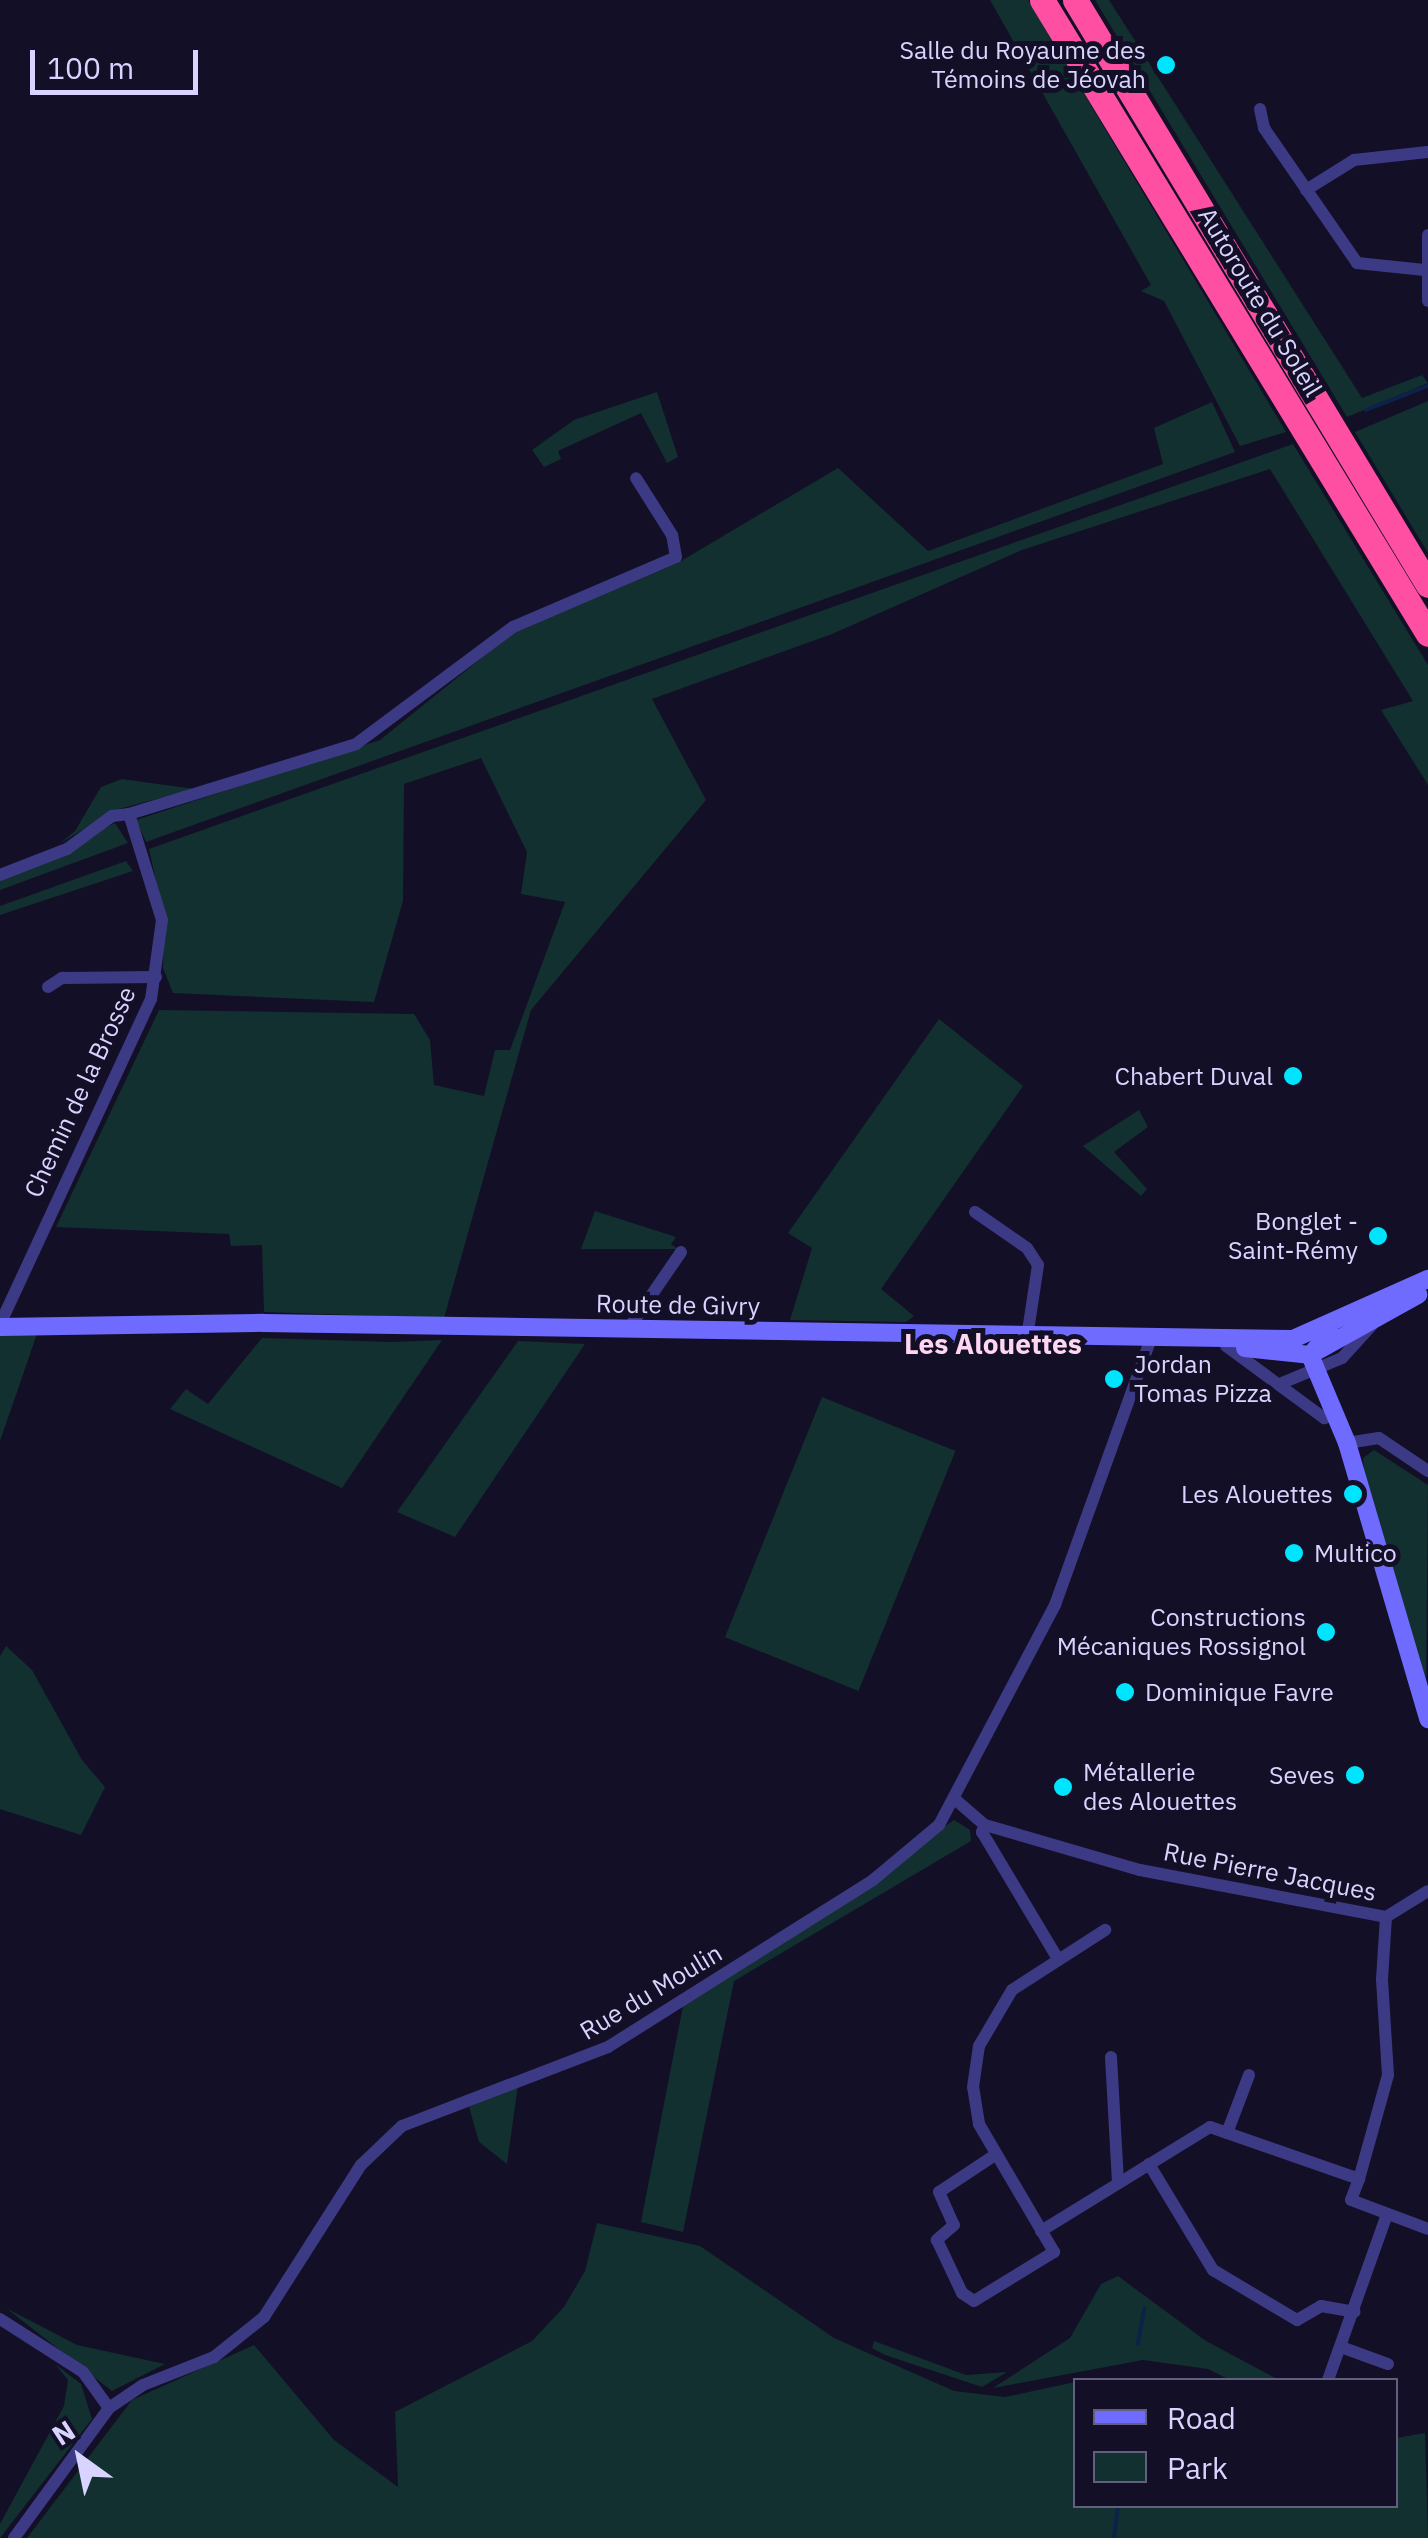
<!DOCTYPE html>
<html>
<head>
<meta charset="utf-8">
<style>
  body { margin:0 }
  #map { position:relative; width:1428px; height:2538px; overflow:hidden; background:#130f26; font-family:"IBM Plex Sans",sans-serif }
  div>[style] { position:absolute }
  .green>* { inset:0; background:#12302f; transform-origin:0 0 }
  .stream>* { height:4px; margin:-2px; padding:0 2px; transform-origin:2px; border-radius:2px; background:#0c2248 }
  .street>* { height:12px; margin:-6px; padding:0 6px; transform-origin:6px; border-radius:6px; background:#3d3a85 }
  .secondary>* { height:18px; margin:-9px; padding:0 9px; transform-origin:9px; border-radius:9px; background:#6f6bff }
  .highway>* { height:25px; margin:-12.5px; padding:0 12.5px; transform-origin:12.5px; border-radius:12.5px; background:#ff4fa3 }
  .dots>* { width:28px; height:28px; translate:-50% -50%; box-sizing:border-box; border:5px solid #130f26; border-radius:50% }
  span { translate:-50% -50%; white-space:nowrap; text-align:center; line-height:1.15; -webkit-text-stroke:10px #130f26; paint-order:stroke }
  .poi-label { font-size:25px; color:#d9d4ff }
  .right { translate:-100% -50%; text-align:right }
  .left { translate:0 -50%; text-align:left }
  .street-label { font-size:25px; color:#d9d4ff }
  .neighbourhood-label { font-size:28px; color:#ffd6f0; font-weight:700 }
  .legend { position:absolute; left:1073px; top:2378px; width:325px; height:130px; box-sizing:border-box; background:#130f26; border:2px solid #625e7d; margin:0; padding:12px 18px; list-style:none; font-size:30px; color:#d9d4ff }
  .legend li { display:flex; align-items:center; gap:20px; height:50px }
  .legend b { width:50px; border:2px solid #625e7d }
  .north { position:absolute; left:30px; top:2408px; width:100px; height:100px; -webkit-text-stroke:8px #130f26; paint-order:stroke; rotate:327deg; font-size:28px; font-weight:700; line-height:40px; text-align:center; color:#d9d4ff }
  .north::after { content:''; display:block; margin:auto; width:35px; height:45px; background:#d9d4ff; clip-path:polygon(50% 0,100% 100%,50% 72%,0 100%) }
  .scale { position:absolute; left:30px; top:50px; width:168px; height:45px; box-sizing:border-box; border:5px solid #d9d4ff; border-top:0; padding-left:12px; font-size:30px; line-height:35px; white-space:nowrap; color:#d9d4ff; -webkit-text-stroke:8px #130f26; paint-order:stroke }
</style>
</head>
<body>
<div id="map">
  <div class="green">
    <div style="clip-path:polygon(990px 0,1028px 0,1286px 432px,1240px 446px,1164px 301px,1141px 291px,1151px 285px)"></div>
    <div style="clip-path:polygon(1095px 0,1109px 0,1362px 398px,1422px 375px,1428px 383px,1347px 417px)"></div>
    <div style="clip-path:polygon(657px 392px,678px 457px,667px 463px,641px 413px,558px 451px,561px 459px,544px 467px,532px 450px,574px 420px)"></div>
    <div style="clip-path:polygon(1428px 401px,1428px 553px,1355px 432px)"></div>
    <div style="clip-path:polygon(1212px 402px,1235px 452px,146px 842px,136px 820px,380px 740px,515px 631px,676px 564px,838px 468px,928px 551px,1163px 464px,1154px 428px)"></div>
    <div style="clip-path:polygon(1293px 444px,1428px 665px,1428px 785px,1381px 710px,1413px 701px,1270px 469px,1022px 550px,832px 634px,652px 699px,706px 800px,531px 1010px,444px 1318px,264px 1312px,262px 1245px,231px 1246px,229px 1234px,56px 1227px,159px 1010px,414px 1014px,430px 1040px,434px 1085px,484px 1096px,495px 1050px,510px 1050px,565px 902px,521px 894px,527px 852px,481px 758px,404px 784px,403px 901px,374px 1002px,173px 993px,163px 968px,164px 918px,149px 849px)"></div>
    <div style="clip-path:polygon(122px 779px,194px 789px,115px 810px,59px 844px,75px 831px,101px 787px)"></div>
    <div style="clip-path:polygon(115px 823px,128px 843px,0 890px,0 879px)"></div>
    <div style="clip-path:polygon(126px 861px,133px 871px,0 915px,0 906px)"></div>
    <div style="clip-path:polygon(939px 1019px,1023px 1086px,881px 1289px,914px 1316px,906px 1322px,790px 1320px,812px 1248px,788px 1233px)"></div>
    <div style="clip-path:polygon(1139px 1110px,1148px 1127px,1114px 1152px,1147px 1189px,1141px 1196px,1083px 1146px)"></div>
    <div style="clip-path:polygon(595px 1211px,676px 1237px,671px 1244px,678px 1249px,581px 1249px)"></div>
    <div style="clip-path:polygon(0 1333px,37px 1334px,0 1441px)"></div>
    <div style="clip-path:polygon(262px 1338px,392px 1342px,442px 1340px,342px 1488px,170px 1409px,186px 1389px,208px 1404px)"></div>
    <div style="clip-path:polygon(518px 1341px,585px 1344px,455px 1537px,397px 1512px)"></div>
    <div style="left:822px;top:1397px;width:144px;height:259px;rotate:22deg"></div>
    <div style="clip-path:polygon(1374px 1450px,1428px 1485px,1426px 1689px,1364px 1472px,1363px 1458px)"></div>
    <div style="clip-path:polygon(6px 1646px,32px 1670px,82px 1760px,105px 1787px,81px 1835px,0 1809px,0 1656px)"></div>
    <div style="clip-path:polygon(954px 1820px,970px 1830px,971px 1841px,734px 1981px,683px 2232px,641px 2222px,683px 2006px)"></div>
    <div style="clip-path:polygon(518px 2085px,507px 2164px,479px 2142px,469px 2107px)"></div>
    <div style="clip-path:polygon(597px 2223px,700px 2246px,834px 2338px,954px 2391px,1005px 2397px,1075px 2382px,1076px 2506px,1396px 2506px,1396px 2438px,1425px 2433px,1428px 2538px,27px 2538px,132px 2400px,254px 2345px,334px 2440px,398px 2487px,395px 2412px,532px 2341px,564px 2307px,585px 2271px)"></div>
    <div style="clip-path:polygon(1118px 2276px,1206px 2341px,1279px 2380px,1230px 2380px,1208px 2369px,1143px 2360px,993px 2388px,1070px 2338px,1101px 2284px)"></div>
    <div style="clip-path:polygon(6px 2308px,77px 2345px,165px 2364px,112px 2391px)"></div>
    <div style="clip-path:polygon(874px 2341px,966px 2375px,1007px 2372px,982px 2387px,885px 2355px,872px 2348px)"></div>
    <div style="clip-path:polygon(55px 2364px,81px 2384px,92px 2419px,0 2538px,0 2524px,64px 2406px,68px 2380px)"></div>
  </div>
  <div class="stream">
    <div style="left:1366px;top:410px;width:66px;rotate:-21.2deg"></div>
    <div style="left:1138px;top:2344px;width:36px;rotate:-80deg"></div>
    <div style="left:1114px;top:2538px;width:32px;rotate:-83deg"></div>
  </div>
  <div class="street">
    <div style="left:1260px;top:109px;width:19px;rotate:78deg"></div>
    <div style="left:1264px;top:128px;width:164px;rotate:55.4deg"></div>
    <div style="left:1357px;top:263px;width:68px;rotate:5.9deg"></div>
    <div style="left:1306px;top:190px;width:57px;rotate:-32deg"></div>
    <div style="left:1354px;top:160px;width:74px;rotate:-6.2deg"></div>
    <div style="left:1428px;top:235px;width:66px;rotate:90deg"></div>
    <div style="left:129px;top:814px;width:238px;rotate:-17.1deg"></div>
    <div style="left:356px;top:744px;width:196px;rotate:-36.7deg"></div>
    <div style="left:513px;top:627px;width:177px;rotate:-23.2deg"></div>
    <div style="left:676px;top:557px;width:22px;rotate:-100deg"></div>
    <div style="left:672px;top:535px;width:67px;rotate:-122.3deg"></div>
    <div style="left:0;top:875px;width:72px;rotate:-21.2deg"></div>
    <div style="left:67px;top:849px;width:56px;rotate:-36.3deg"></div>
    <div style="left:112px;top:816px;width:17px;rotate:-7deg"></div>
    <div style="left:129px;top:814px;width:111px;rotate:72.7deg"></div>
    <div style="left:162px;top:920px;width:80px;rotate:97.9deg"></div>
    <div style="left:151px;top:999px;width:358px;rotate:114.9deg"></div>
    <div style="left:48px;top:987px;width:17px;rotate:-33deg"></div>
    <div style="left:62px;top:978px;width:94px;rotate:-0.6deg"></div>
    <div style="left:975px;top:1212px;width:63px;rotate:34.7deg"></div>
    <div style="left:1027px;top:1248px;width:20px;rotate:57deg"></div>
    <div style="left:1038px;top:1265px;width:74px;rotate:98.6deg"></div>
    <div style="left:629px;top:1328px;width:92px;rotate:-55.6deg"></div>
    <div style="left:1226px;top:1346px;width:122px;rotate:36.3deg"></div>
    <div style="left:1324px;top:1418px;width:12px;rotate:-20deg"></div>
    <div style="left:1282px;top:1383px;width:65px;rotate:-22.6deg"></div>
    <div style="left:1342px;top:1358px;width:45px;rotate:-47.7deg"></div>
    <div style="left:1347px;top:1443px;width:32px;rotate:-9deg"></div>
    <div style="left:1379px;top:1438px;width:59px;rotate:34deg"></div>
    <div style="left:957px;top:1801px;width:37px;rotate:41deg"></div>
    <div style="left:985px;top:1825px;width:161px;rotate:16.2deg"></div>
    <div style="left:1140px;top:1870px;width:250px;rotate:10.8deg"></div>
    <div style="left:985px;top:1825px;width:8px;rotate:113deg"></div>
    <div style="left:982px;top:1832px;width:148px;rotate:59.1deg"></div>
    <div style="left:1386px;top:1917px;width:49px;rotate:-31.8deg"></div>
    <div style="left:1111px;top:2057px;width:125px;rotate:86.8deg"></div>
    <div style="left:1227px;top:2133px;width:62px;rotate:-69.2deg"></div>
    <div style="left:995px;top:2155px;width:67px;rotate:146.5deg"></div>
    <div style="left:939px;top:2192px;width:36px;rotate:66deg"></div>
    <div style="left:954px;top:2225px;width:23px;rotate:139deg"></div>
    <div style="left:937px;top:2240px;width:59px;rotate:64.7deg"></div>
    <div style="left:962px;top:2293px;width:14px;rotate:34deg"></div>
    <div style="left:974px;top:2301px;width:94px;rotate:-31.5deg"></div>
    <div style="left:1054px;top:2252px;width:148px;rotate:-120.4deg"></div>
    <div style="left:979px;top:2124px;width:37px;rotate:-99deg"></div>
    <div style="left:973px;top:2087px;width:41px;rotate:-81.7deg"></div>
    <div style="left:979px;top:2046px;width:65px;rotate:-59.5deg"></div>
    <div style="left:1012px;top:1990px;width:111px;rotate:-32.8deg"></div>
    <div style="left:1149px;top:2164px;width:124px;rotate:58.9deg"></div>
    <div style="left:1213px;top:2270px;width:98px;rotate:30.8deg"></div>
    <div style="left:1297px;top:2320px;width:28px;rotate:-30deg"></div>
    <div style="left:1321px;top:2306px;width:34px;rotate:10deg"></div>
    <div style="left:1359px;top:2179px;width:22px;rotate:111deg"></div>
    <div style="left:1351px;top:2200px;width:82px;rotate:20.6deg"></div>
    <div style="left:1041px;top:2231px;width:198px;rotate:-31.6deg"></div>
    <div style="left:1210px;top:2127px;width:158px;rotate:19.2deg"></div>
    <div style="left:1359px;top:2179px;width:108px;rotate:-74.4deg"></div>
    <div style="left:1388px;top:2075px;width:96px;rotate:-93.6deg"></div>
    <div style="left:1382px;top:1979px;width:62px;rotate:-86.3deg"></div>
    <div style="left:0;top:2319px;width:98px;rotate:32.6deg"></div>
    <div style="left:83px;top:2372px;width:44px;rotate:54.2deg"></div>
    <div style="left:1341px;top:2347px;width:50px;rotate:19.9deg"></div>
    <div style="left:1328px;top:2380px;width:176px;rotate:-70.4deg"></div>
    <div style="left:14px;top:2538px;width:161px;rotate:-53.8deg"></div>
    <div style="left:109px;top:2408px;width:41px;rotate:-34.1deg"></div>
    <div style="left:143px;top:2385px;width:76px;rotate:-21.5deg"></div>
    <div style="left:214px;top:2357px;width:64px;rotate:-38.7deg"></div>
    <div style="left:264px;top:2317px;width:180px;rotate:-57.5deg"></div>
    <div style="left:361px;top:2165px;width:57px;rotate:-43.6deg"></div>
    <div style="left:402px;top:2126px;width:221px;rotate:-21deg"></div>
    <div style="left:608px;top:2047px;width:313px;rotate:-32.2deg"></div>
    <div style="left:873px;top:1880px;width:86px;rotate:-39.8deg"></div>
    <div style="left:939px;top:1825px;width:249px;rotate:-62.2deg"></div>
    <div style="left:1055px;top:1605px;width:283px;rotate:-70.2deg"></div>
  </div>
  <div class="secondary">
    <div style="left:0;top:1327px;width:263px;rotate:-0.9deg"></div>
    <div style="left:263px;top:1323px;width:1030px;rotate:0.89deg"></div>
    <div style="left:1293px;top:1339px;width:148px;rotate:-24deg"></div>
    <div style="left:1330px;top:1333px;width:30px;rotate:132deg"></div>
    <div style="left:1310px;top:1355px;width:95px;rotate:67.2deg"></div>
    <div style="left:1347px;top:1443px;width:288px;rotate:73.6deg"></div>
    <div style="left:1245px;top:1348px;width:65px;rotate:6.1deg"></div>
    <div style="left:1310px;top:1355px;width:124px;rotate:-29.1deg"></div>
  </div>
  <div class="highway">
    <div style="left:1042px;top:0;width:742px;rotate:58.67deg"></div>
    <div style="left:1075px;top:0;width:683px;rotate:58.89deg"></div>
  </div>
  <div class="dots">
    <div style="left:1166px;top:65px;background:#00e5ff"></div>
    <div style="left:1293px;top:1076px;background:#00e5ff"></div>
    <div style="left:1378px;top:1236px;background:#00e5ff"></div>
    <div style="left:1114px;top:1379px;background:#00e5ff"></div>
    <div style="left:1353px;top:1494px;background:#00e5ff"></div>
    <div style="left:1294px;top:1553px;background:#00e5ff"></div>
    <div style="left:1326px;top:1632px;background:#00e5ff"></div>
    <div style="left:1125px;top:1692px;background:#00e5ff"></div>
    <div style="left:1355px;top:1775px;background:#00e5ff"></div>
    <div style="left:1063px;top:1787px;background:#00e5ff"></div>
  </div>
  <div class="poi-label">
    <span class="right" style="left:1146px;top:65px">Salle du Royaume des<br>Témoins de Jéovah</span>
    <span class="right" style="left:1273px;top:1076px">Chabert Duval</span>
    <span class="right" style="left:1358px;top:1236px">Bonglet -<br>Saint-Rémy</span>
    <span class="left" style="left:1134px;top:1379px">Jordan<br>Tomas Pizza</span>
    <span class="right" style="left:1333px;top:1494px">Les Alouettes</span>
    <span class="left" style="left:1314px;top:1553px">Multico</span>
    <span class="right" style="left:1306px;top:1632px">Constructions<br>Mécaniques Rossignol</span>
    <span class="left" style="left:1145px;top:1692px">Dominique Favre</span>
    <span class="left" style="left:1083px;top:1787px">Métallerie<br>des Alouettes</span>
    <span class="right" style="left:1335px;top:1775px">Seves</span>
  </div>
  <div class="street-label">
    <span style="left:1260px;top:302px;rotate:59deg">Autoroute du Soleil</span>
    <span style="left:80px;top:1092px;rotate:-65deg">Chemin de la Brosse</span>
    <span style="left:678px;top:1305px;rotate:1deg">Route de Givry</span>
    <span style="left:1270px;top:1872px;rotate:11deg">Rue Pierre Jacques</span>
    <span style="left:651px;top:1992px;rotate:-31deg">Rue du Moulin</span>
  </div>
  <div class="neighbourhood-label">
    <span style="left:993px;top:1344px">Les Alouettes</span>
  </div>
  <ul class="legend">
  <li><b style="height:12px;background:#6f6bff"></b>Road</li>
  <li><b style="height:28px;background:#12302f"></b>Park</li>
  </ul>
  <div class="north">N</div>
  <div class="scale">100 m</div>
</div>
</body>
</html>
